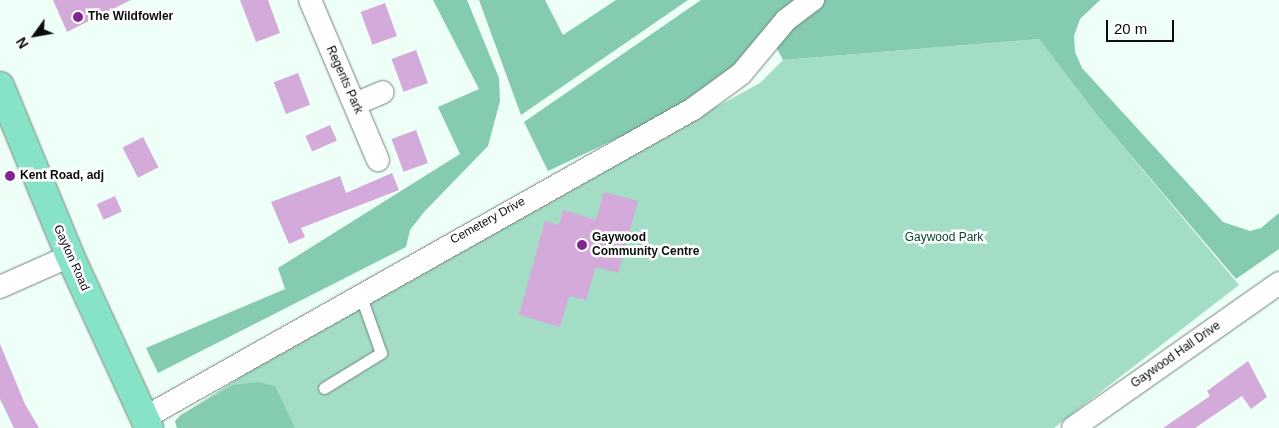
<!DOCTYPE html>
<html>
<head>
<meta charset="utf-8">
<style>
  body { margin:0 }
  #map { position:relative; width:1279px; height:428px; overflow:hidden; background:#eefff7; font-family:Helvetica,sans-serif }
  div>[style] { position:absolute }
  .green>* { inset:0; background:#a3ddc5 }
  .forest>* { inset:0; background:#84cbb0 }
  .building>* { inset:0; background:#d4aadb; transform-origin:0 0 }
  .roads { filter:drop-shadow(0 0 1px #73817b) drop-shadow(0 0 1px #73817b) }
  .lane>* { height:11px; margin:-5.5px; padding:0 5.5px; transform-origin:5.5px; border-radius:5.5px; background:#fff }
  .street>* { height:22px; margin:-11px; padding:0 11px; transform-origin:11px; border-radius:11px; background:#fff }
  .primary>* { height:28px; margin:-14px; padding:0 14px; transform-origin:14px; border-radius:14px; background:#87e3c7 }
  .dots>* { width:14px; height:14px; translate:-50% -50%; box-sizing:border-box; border:2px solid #fff; border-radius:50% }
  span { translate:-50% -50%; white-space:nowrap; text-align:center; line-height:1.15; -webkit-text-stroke:5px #fff; paint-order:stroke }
  .poi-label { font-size:12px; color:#090e0c; font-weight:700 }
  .left { translate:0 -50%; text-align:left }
  .street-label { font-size:12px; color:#090e0c }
  .park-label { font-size:12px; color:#084634 }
  .north { position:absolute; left:10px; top:10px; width:50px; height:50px; -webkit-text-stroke:4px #fff; paint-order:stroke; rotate:238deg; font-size:14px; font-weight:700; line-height:20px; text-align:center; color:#090e0c }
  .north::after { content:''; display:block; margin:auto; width:18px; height:22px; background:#090e0c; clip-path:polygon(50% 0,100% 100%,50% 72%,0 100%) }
  .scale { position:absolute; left:1106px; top:20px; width:68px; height:22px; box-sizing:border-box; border:2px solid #090e0c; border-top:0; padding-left:6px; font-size:15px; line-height:18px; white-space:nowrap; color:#090e0c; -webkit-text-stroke:4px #fff; paint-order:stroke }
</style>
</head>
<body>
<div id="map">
  <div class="green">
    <div style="clip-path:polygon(1039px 39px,1100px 119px,1239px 285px,1054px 428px,177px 428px,175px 421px,181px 415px,351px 306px,760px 83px,783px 60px)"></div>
  </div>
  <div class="forest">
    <div style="clip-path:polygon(433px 0,467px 0,499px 78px,500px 101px,488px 146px,424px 212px,410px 230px,406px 247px,158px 373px,146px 348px,285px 289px,278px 268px,460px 154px,438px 107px,479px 89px)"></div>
    <div style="clip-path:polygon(479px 0,545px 0,563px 35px,616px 0,688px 0,521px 115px)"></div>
    <div style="clip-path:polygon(701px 0,799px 0,738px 64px,690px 104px,548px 171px,524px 122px)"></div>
    <div style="clip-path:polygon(823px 0,1100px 0,1080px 19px,1074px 36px,1075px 52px,1082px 68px,1223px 222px,1250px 231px,1261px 228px,1279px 213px,1279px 249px,1236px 279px,1100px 119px,1039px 39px,783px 60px,775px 45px)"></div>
    <div style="clip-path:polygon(258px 382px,275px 386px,295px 428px,177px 428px,175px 421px,181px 415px,233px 385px)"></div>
  </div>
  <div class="building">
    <div style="clip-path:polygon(53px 0,131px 0,67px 32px)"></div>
    <div style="clip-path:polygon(240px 0,268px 0,280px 33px,256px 42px)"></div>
    <div style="left:385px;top:3px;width:35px;height:26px;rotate:70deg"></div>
    <div style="left:416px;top:50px;width:35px;height:26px;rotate:70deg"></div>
    <div style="left:298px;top:73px;width:34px;height:26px;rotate:69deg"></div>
    <div style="left:330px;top:125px;width:17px;height:27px;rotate:66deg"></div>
    <div style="left:416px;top:130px;width:35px;height:26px;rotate:70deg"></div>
    <div style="left:143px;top:137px;width:34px;height:23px;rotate:63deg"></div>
    <div style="clip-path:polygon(392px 173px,399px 190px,301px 228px,305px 237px,289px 244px,271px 202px,340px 176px,346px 193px)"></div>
    <div style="clip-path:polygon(604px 192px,638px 201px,618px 273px,596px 267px,586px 300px,569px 296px,560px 327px,519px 315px,545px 221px,559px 225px,563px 210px,596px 220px)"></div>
    <div style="left:115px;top:196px;width:17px;height:20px;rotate:66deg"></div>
    <div style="clip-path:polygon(0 344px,25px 404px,39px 428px,14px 428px,0 399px)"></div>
    <div style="clip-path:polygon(1248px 361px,1267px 397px,1251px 409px,1242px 396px,1195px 428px,1163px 428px,1210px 396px,1207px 391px)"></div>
  </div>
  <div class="roads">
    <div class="lane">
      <div style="left:324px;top:388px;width:67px;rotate:-31.6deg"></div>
      <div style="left:381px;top:353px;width:63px;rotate:-109.6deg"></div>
    </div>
    <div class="street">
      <div style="left:310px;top:0;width:174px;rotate:67deg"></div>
      <div style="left:355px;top:104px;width:30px;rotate:-23deg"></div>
      <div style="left:0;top:287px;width:77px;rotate:-23.9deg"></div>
      <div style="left:144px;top:418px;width:630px;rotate:-29.37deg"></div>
      <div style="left:693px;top:109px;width:59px;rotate:-36.1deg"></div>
      <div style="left:741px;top:74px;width:70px;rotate:-50.2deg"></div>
      <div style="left:786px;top:20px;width:34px;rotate:-37deg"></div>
      <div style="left:1073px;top:428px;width:252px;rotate:-35.1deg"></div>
    </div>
    <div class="primary">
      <div style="left:0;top:86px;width:184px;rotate:67.6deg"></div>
      <div style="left:70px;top:256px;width:189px;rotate:65.3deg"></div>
    </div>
  </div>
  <div class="dots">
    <div style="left:78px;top:17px;background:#822591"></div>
    <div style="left:10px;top:176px;background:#822591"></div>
    <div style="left:582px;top:245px;background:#822591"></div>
  </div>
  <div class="poi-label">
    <span class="left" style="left:88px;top:17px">The Wildfowler</span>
    <span class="left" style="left:20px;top:176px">Kent Road, adj</span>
    <span class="left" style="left:592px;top:245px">Gaywood<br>Community Centre</span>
  </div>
  <div class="street-label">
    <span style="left:344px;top:80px;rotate:66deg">Regents Park</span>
    <span style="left:488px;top:221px;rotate:-29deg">Cemetery Drive</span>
    <span style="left:71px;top:258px;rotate:66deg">Gayton Road</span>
    <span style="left:1176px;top:355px;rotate:-35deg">Gaywood Hall Drive</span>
  </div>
  <div class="park-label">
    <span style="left:944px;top:238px">Gaywood Park</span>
  </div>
  <div class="north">N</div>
  <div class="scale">20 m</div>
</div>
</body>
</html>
